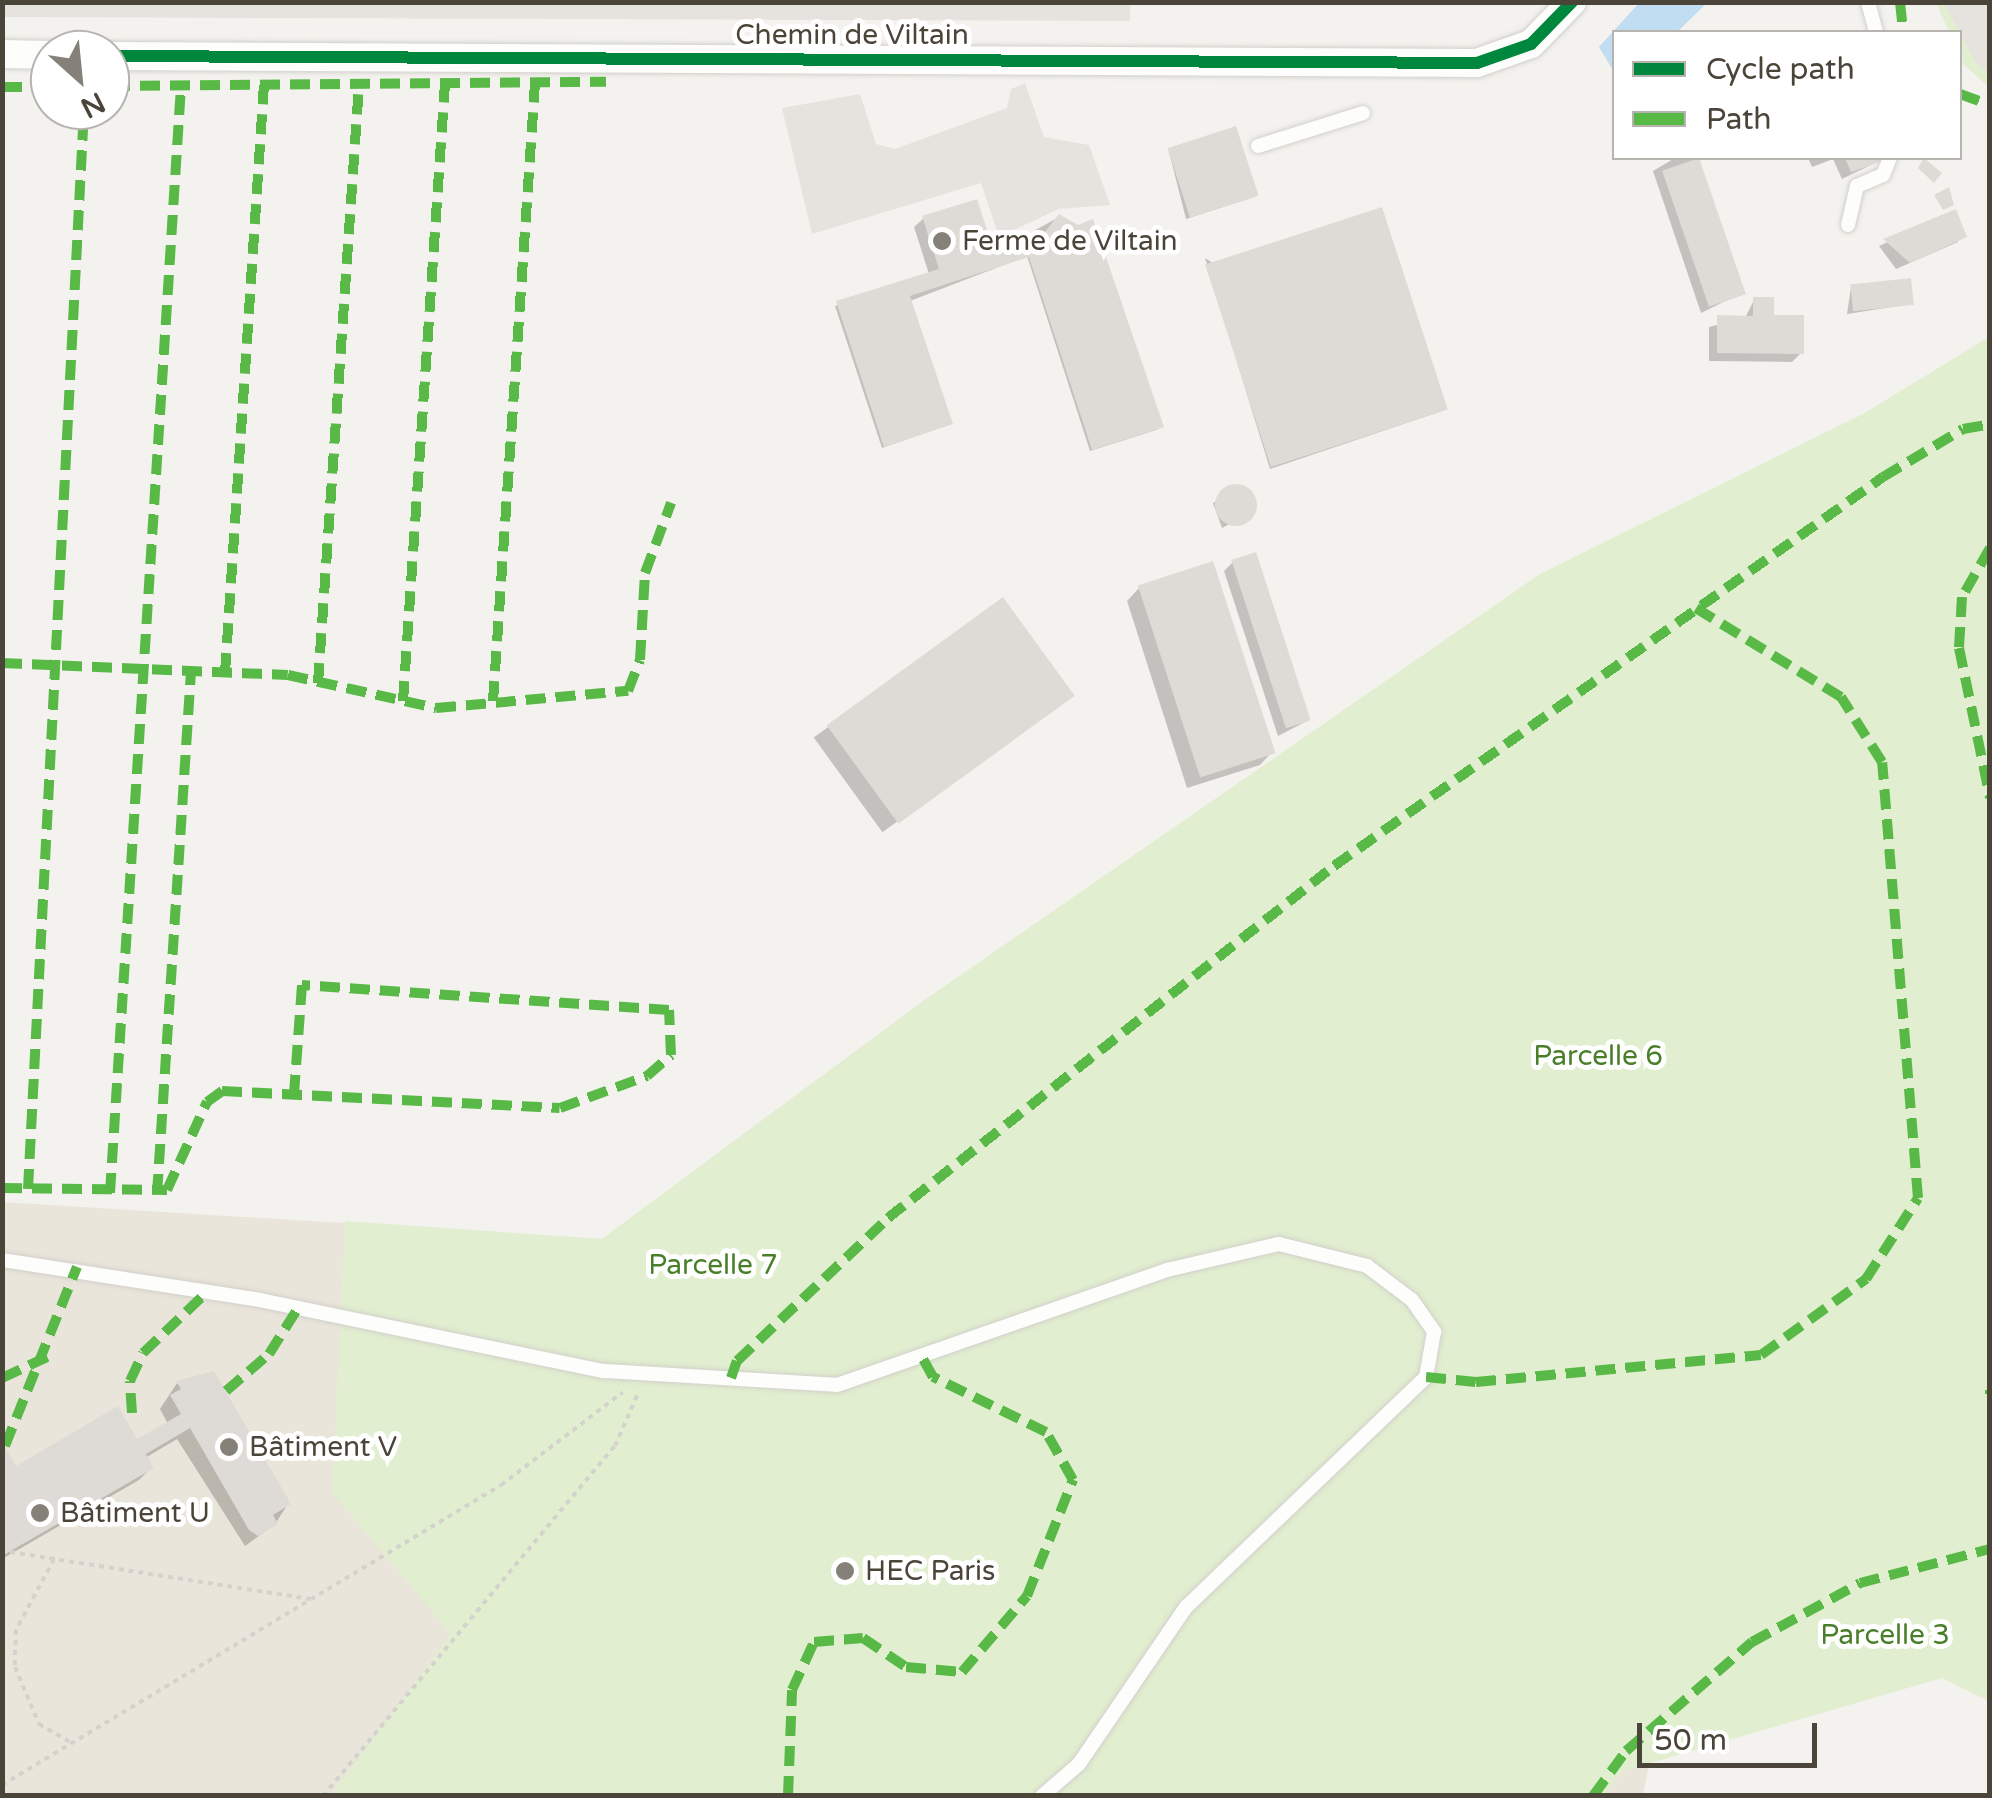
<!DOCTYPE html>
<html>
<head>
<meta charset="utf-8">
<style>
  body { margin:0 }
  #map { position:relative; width:1992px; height:1798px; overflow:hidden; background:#f4f2ee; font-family:"Varela Round",sans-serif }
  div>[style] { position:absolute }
  .education>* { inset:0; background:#eae5da }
  .green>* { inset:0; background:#e1eecf }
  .parking>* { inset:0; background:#e6e3df }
  .water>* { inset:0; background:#c0ddf1 }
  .shadow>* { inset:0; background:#0003; transform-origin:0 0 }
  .building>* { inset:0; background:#dedbd6; transform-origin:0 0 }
  .round { border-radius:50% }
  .path>* { height:4px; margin-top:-2px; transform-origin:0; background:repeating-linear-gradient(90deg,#d3d2cc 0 5px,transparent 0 10px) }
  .roads { filter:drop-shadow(0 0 2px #d2d0cb) drop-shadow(0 0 2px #d2d0cb) }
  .lane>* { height:14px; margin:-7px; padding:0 7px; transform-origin:7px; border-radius:7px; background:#fdfdfc }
  .street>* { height:28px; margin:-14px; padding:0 14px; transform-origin:14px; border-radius:14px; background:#fdfdfc }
  .quiet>* { height:10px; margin-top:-5px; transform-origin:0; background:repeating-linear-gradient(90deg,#58b947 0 20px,transparent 0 30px) }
  .cycleway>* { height:12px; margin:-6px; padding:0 6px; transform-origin:6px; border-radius:6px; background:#00873e }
  .dots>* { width:28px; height:28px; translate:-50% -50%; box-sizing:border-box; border:5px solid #fff; border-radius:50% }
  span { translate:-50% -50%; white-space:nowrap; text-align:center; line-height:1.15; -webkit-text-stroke:10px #fff; paint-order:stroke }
  .street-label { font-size:28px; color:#4b4439 }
  .poi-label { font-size:28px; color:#4b4439 }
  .left { translate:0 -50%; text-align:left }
  .park-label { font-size:28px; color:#4a7f2a }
  .frame { position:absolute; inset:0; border:5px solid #4b4439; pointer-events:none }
  .legend { position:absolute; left:1612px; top:30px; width:350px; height:130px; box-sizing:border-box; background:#fff; border:2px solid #b7b4b0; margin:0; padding:12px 18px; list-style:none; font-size:30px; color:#4b4439 }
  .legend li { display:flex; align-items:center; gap:20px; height:50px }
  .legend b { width:50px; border:2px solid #b7b4b0 }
  .north { position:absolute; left:30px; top:30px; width:100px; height:100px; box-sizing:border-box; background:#fff; border:2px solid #b7b4b0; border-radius:50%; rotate:153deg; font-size:28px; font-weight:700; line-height:40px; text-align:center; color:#4b4439 }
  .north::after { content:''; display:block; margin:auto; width:35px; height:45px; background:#868178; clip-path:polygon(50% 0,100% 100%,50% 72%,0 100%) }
  .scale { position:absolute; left:1637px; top:1723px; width:180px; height:45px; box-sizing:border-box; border:5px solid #4b4439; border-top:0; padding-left:12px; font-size:30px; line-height:35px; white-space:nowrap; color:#4b4439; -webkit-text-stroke:8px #fff; paint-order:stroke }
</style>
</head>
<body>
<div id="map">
  <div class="education">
    <div style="clip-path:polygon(926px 999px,1732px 1346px,1643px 1795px,3px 1795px,2px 1202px,602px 1239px)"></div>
  </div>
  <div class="green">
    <div style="clip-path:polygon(1936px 3px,1989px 3px,1989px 87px,1963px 64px,1960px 32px,1949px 32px)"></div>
    <div style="clip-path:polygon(1989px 337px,1989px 1701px,1942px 1678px,1623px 1771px,1604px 1795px,330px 1796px,451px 1634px,332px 1492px,345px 1221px,602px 1239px,926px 999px,1540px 574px,1863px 414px)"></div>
  </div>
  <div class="parking">
    <div style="clip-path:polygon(2px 3px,1130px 3px,1130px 21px,3px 17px)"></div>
    <div style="clip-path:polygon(1944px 3px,1989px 3px,1989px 73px,1976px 63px)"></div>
    <div style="clip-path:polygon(1025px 83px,1044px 137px,1089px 145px,1110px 205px,1059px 209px,999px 237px,981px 183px,812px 234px,782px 108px,860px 94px,876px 144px,895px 149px,1007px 108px,1011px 89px)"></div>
  </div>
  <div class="water">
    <div style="clip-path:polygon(1639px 3px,1707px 3px,1677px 32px,1614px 32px,1614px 72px,1599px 47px)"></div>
  </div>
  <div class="shadow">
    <div style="clip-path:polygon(1169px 152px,1254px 197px,1186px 219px)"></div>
    <div style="clip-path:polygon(1675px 158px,1696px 158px,1742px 293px,1701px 313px,1653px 171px)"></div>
    <div style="clip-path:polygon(1808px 158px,1882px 158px,1883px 159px,1842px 179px,1833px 159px,1812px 167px)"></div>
    <div style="clip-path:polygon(1955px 212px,1958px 242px,1896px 269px,1879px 246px)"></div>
    <div style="clip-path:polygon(1059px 217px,1159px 429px,1090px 451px,1027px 256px,910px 301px,948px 425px,882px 448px,835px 306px,929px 274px,914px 227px,924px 218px,992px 254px)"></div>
    <div style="clip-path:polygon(1205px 258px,1442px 411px,1270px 469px)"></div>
    <div style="clip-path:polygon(1851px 287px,1911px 304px,1847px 314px)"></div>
    <div style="clip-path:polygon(1754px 300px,1801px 353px,1792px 362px,1709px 361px,1709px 327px,1745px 318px)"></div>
    <div style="clip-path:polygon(1240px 488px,1253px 512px,1222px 528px,1213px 503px)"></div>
    <div style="clip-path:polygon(1233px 562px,1309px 720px,1278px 736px,1224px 571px)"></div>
    <div style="clip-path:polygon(1139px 588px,1272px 752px,1260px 765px,1187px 788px,1127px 601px)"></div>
    <div style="left:1003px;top:600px;width:117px;height:234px;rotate:54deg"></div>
    <div style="clip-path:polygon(177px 1383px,288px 1504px,275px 1524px,245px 1546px,177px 1439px,145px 1458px,151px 1468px,139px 1480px,2px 1559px,2px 1447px,15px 1469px,137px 1443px,168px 1424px,160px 1409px)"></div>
  </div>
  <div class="building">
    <div style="left:1236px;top:126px;width:73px;height:72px;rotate:72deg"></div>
    <div style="left:1699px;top:158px;width:144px;height:39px;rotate:71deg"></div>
    <div style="clip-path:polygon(1845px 158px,1891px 158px,1851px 172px)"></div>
    <div style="clip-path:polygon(1924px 158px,1942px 173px,1934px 183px,1918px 168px)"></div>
    <div style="clip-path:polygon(1949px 187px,1954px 205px,1943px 210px,1934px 195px)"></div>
    <div style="clip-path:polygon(977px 199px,994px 251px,1042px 236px,1059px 214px,1078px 225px,1093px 219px,1164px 427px,1092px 450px,1029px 257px,910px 296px,953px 424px,884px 447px,836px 301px,939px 269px,922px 216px)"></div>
    <div style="left:1382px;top:207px;width:213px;height:186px;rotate:72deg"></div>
    <div style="clip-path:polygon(1956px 209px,1967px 237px,1910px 263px,1883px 239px)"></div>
    <div style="left:1911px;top:278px;width:27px;height:61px;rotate:84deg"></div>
    <div style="clip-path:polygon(1753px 297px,1774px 297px,1774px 315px,1804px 315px,1804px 354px,1717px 353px,1717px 315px,1753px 316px)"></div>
    <div class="round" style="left:1215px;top:484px;width:42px;height:42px"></div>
    <div style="left:1256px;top:552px;width:177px;height:26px;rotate:72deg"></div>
    <div style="left:1213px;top:561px;width:202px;height:79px;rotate:72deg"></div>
    <div style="left:1003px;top:597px;width:122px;height:218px;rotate:54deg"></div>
    <div style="clip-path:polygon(214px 1371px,291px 1504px,273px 1515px,278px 1524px,258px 1536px,249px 1530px,190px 1428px,146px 1454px,154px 1468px,2px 1556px,2px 1442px,16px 1466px,118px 1406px,137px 1439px,181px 1414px,170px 1395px,181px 1389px,176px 1381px)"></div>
  </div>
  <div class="path">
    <div style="left:10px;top:1552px;width:304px;rotate:8.9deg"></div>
    <div style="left:54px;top:1559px;width:81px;rotate:118.2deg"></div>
    <div style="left:16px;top:1630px;width:37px;rotate:92deg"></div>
    <div style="left:15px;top:1667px;width:62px;rotate:67.2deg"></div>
    <div style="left:39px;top:1724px;width:38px;rotate:30deg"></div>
    <div style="left:2px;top:1785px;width:582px;rotate:-31.01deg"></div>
    <div style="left:501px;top:1485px;width:153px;rotate:-37.3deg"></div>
    <div style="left:323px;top:1796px;width:456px;rotate:-50.2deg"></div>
    <div style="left:615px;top:1446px;width:58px;rotate:-66.5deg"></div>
  </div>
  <div class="roads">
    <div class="lane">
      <div style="left:1868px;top:2px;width:31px;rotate:75deg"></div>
      <div style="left:1258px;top:146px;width:110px;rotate:-17.4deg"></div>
      <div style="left:1848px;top:225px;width:40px;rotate:-77deg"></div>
      <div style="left:1857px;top:186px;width:28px;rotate:-23deg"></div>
      <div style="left:1883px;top:175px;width:18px;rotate:-68deg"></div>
      <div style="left:2px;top:1260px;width:261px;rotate:8.8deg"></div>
      <div style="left:260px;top:1300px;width:351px;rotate:11.7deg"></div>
      <div style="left:604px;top:1371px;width:233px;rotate:3.4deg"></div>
      <div style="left:837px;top:1385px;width:349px;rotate:-19.2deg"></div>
      <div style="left:1167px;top:1270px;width:115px;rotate:-13.1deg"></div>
      <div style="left:1279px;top:1244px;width:91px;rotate:14deg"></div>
      <div style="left:1367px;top:1266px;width:56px;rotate:37.1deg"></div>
      <div style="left:1412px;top:1300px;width:39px;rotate:55deg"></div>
      <div style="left:1434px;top:1332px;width:46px;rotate:100.1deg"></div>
      <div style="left:1426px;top:1377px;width:332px;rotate:136.2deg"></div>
      <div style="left:1186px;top:1607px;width:190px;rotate:124.3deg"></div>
      <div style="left:1079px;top:1764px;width:49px;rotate:139.1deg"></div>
    </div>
    <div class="street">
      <div style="left:2px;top:54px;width:48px;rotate:1.2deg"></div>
      <div style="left:110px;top:56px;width:1367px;rotate:0.29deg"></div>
      <div style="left:1477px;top:63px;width:57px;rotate:-19.4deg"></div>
      <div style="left:1531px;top:44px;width:59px;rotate:-45.7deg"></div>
    </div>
  </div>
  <div class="quiet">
    <div style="left:1900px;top:2px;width:30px;rotate:84deg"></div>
    <div style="left:110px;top:86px;width:496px;rotate:-0.5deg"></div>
    <div style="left:2px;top:87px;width:48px"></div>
    <div style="left:1960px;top:94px;width:32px;rotate:20deg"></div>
    <div style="left:1990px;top:548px;width:56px;rotate:119.7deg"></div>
    <div style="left:1962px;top:597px;width:51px;rotate:93.4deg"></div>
    <div style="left:1959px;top:648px;width:153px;rotate:78.3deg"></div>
    <div style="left:2px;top:663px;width:286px;rotate:2.4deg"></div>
    <div style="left:288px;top:675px;width:152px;rotate:12.6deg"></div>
    <div style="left:436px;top:708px;width:193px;rotate:-5.1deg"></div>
    <div style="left:628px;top:691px;width:33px;rotate:-69deg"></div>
    <div style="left:640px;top:660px;width:87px;rotate:-86.7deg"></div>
    <div style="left:645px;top:573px;width:75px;rotate:-69.6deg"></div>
    <div style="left:225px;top:673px;width:589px;rotate:-86.21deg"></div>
    <div style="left:318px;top:683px;width:600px;rotate:-86.08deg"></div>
    <div style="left:403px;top:701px;width:618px;rotate:-86.11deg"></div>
    <div style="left:493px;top:701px;width:619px;rotate:-86.11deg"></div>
    <div style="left:2px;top:1188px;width:165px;rotate:0.7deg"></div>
    <div style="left:167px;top:1190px;width:97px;rotate:-65.6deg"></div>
    <div style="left:207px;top:1102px;width:19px;rotate:-36deg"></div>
    <div style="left:222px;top:1091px;width:338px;rotate:2.9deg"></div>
    <div style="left:560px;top:1108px;width:93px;rotate:-20.2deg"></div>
    <div style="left:647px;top:1076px;width:32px;rotate:-41deg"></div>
    <div style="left:671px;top:1055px;width:45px;rotate:-92.5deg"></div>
    <div style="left:669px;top:1010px;width:368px;rotate:-176.1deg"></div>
    <div style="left:302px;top:985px;width:108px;rotate:94.2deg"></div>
    <div style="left:28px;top:1189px;width:1080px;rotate:-87.03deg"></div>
    <div style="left:110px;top:1193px;width:1109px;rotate:-86.33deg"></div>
    <div style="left:157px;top:1194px;width:524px;rotate:-86.28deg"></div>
    <div style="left:1426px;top:1377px;width:50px;rotate:5.7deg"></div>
    <div style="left:1476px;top:1382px;width:286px;rotate:-5.4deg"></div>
    <div style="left:1761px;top:1355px;width:130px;rotate:-35.9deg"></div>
    <div style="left:1866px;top:1279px;width:96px;rotate:-57.3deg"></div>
    <div style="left:1918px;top:1198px;width:437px;rotate:-94.7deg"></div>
    <div style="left:1882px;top:762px;width:77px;rotate:-122.2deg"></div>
    <div style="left:1841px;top:697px;width:172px;rotate:-148.5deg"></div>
    <div style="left:2px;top:1378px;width:50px;rotate:-25deg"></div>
    <div style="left:731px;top:1378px;width:18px;rotate:-71deg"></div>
    <div style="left:737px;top:1361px;width:208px;rotate:-43.4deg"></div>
    <div style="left:888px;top:1218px;width:568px;rotate:-38.28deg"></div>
    <div style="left:1334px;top:866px;width:673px;rotate:-35.32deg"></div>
    <div style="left:1883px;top:477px;width:93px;rotate:-31deg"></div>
    <div style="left:1963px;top:429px;width:27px;rotate:-10deg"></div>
    <div style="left:1990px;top:1390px;width:4px;rotate:90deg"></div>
    <div style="left:226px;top:1391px;width:57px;rotate:-40.7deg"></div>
    <div style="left:269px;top:1354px;width:54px;rotate:-57.8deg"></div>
    <div style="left:132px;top:1413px;width:32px;rotate:-94deg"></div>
    <div style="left:130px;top:1381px;width:31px;rotate:-65deg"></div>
    <div style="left:143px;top:1353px;width:86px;rotate:-43.6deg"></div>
    <div style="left:5px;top:1446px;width:193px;rotate:-68.1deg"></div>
    <div style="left:788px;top:1796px;width:106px;rotate:-87.8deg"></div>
    <div style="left:792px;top:1690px;width:53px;rotate:-65.4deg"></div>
    <div style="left:814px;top:1642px;width:49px;rotate:-4.7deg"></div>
    <div style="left:863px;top:1638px;width:52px;rotate:34deg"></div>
    <div style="left:906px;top:1667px;width:56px;rotate:5.1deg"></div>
    <div style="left:962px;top:1672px;width:100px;rotate:-49.5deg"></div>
    <div style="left:1027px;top:1596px;width:125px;rotate:-68.4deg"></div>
    <div style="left:1073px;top:1480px;width:55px;rotate:-119.4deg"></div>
    <div style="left:1046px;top:1432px;width:126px;rotate:-154deg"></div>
    <div style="left:933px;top:1377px;width:21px;rotate:-119deg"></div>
    <div style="left:1593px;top:1796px;width:56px;rotate:-53.7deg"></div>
    <div style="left:1626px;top:1751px;width:167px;rotate:-40.9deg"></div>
    <div style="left:1752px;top:1642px;width:123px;rotate:-28.6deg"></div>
    <div style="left:1860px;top:1583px;width:134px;rotate:-14.7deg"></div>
  </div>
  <div class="cycleway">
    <div style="left:110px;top:56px;width:1367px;rotate:0.29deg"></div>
    <div style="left:1477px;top:63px;width:57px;rotate:-19.4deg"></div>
    <div style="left:1531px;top:44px;width:59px;rotate:-45.7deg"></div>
  </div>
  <div class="dots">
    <div style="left:942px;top:241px;background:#868178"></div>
    <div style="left:229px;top:1447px;background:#868178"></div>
    <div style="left:40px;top:1513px;background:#868178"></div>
    <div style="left:845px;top:1571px;background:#868178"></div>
  </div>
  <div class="street-label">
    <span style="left:852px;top:35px">Chemin de Viltain</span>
  </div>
  <div class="poi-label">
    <span class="left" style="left:962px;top:241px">Ferme de Viltain</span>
    <span class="left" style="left:249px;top:1447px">Bâtiment V</span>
    <span class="left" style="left:60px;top:1513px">Bâtiment U</span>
    <span class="left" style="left:865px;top:1571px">HEC Paris</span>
  </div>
  <div class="park-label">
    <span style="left:1598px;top:1056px">Parcelle 6</span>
    <span style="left:713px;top:1265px">Parcelle 7</span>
    <span style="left:1885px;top:1635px">Parcelle 3</span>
  </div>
  <div class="frame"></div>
  <ul class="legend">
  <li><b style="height:12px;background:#00873e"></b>Cycle path</li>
  <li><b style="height:12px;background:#58b947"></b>Path</li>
  </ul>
  <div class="north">N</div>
  <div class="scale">50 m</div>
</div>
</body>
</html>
